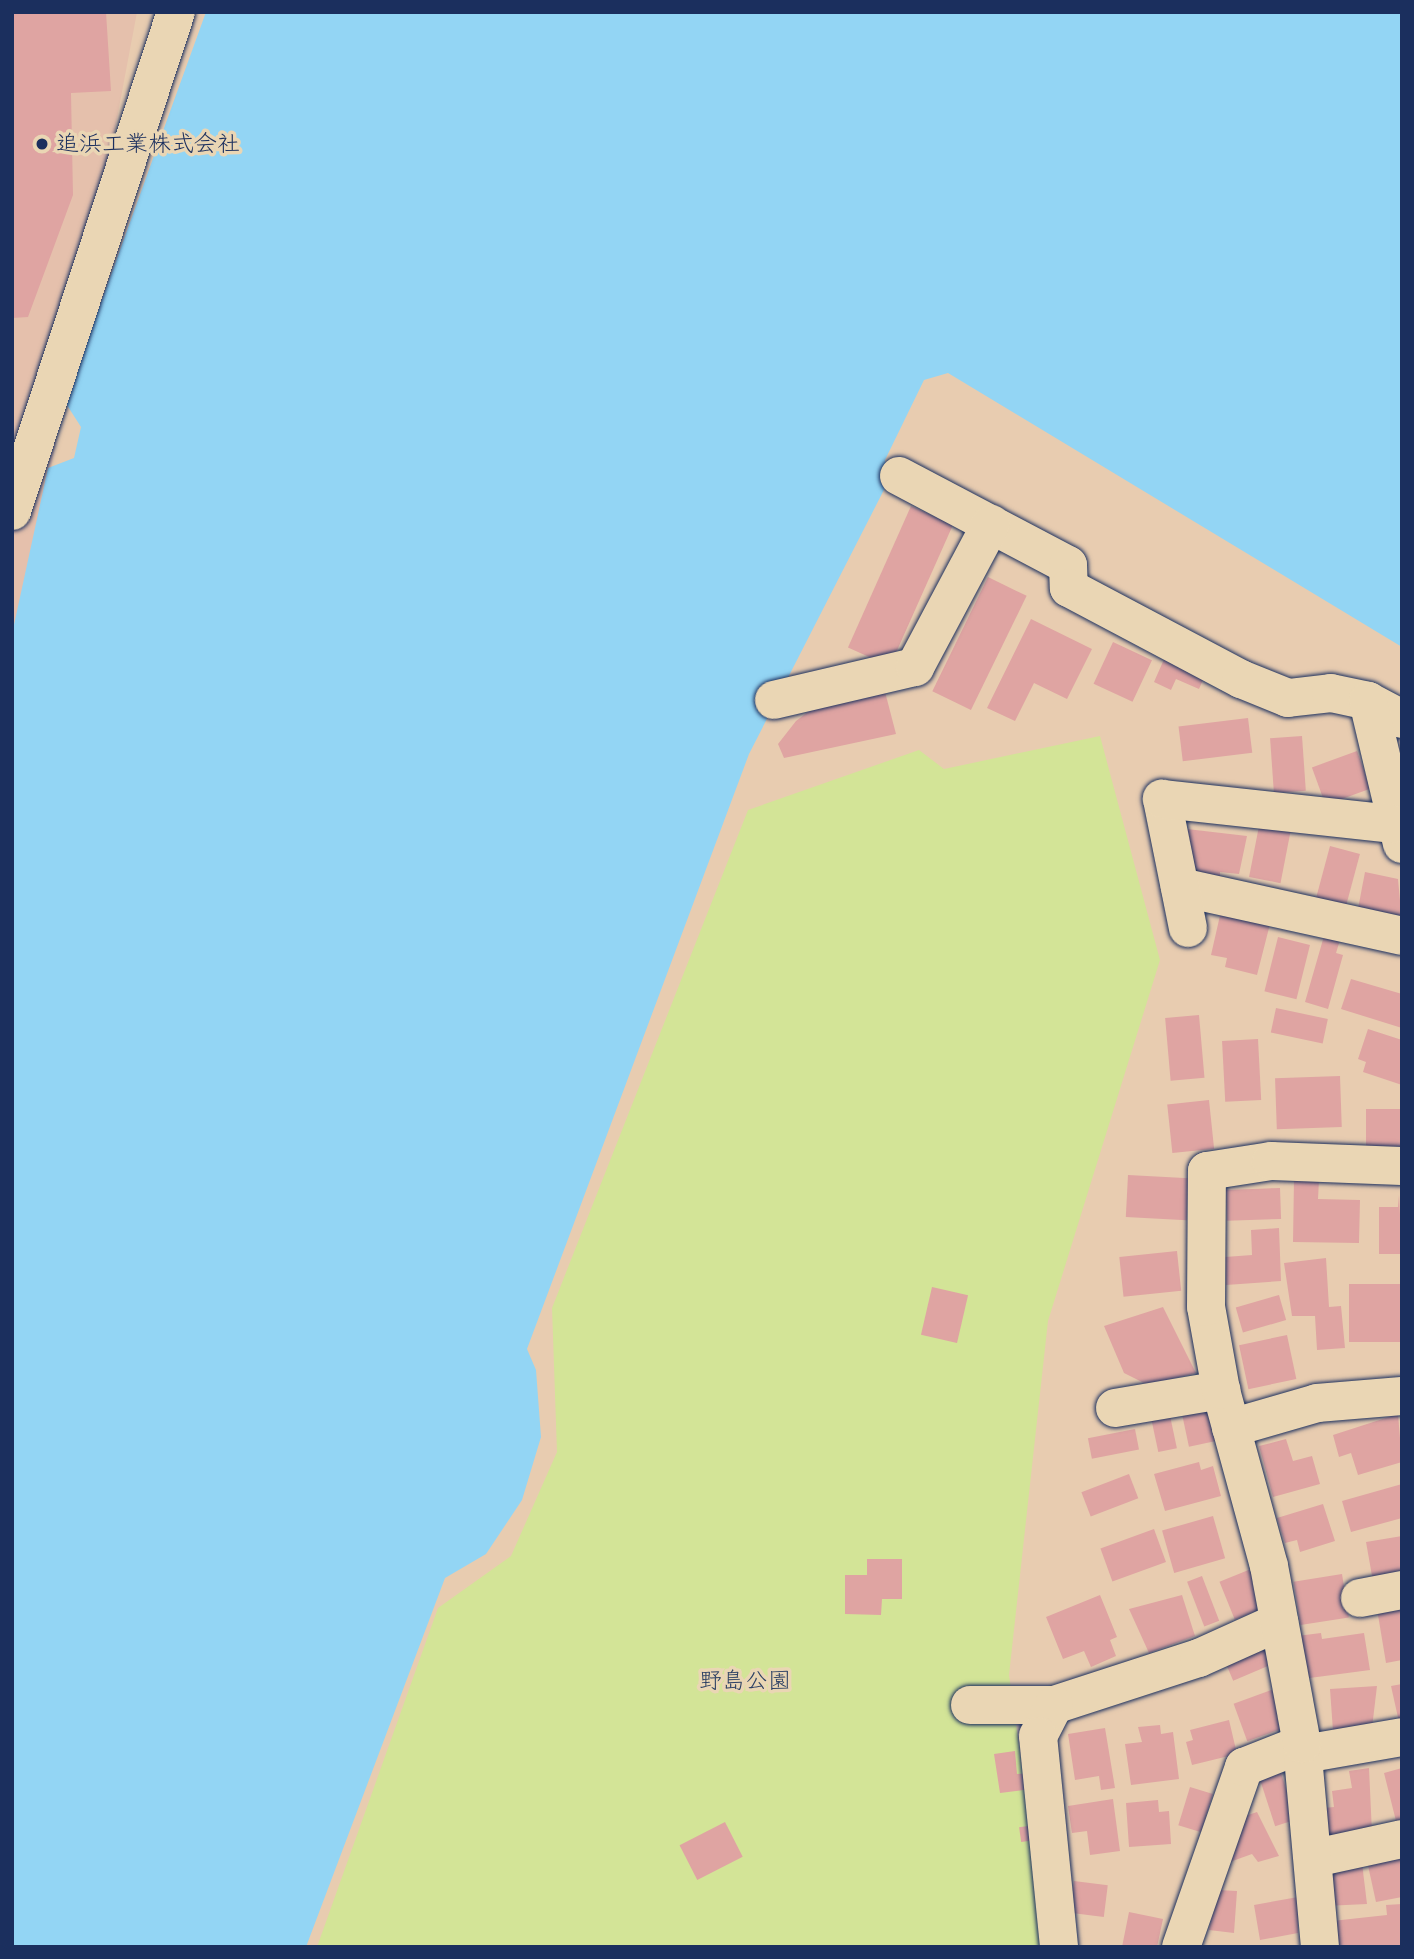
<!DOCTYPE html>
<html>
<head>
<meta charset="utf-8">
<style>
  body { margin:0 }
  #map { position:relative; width:1414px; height:1959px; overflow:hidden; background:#e8ccb0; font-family:Sriracha,"Klee One",sans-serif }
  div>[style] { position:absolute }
  .built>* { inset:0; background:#e5c0ac }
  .green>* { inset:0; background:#d3e497 }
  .water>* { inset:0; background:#93d5f4 }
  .building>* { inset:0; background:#dfa4a2; transform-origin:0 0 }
  .roads { filter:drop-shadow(0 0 2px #1b2f5e) drop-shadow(0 0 2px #1b2f5e) }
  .minor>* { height:38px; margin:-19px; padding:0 19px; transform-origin:19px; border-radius:19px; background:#ead6b4 }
  .dots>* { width:19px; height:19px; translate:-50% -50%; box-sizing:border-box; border:4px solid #ead6b4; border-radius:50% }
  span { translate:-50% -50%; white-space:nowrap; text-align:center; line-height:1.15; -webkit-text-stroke:7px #ead6b4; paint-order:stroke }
  .poi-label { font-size:23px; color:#1b2f5e }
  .left { translate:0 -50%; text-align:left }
  .park-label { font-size:23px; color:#2d4164 }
  .frame { position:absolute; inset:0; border:14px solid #1b2f5e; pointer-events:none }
</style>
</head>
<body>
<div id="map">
  <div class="built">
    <div style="clip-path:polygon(12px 12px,137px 12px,12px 675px)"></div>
  </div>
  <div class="green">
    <div style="clip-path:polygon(1100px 736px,1160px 960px,1048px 1321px,1009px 1675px,1048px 1947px,317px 1947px,438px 1608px,511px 1556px,557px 1452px,552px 1308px,748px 810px,919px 750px,944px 769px)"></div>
  </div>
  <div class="water">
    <div style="clip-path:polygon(206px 12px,1402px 12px,1402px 647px,948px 373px,924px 380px,885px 460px,889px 480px,749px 754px,527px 1349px,536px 1370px,541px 1437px,522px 1500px,486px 1554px,445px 1578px,306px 1947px,12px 1947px,12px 634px,48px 468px,74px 458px,81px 427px,65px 402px)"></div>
  </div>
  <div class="building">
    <div style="clip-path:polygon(12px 12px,106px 12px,111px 91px,71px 93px,73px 195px,28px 317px,12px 318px)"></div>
    <div style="left:911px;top:506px;width:46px;height:155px;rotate:24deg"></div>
    <div style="left:988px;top:577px;width:43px;height:127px;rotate:26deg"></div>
    <div style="clip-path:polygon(1031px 619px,1092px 649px,1067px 699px,1034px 683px,1015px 721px,987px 708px)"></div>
    <div style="left:1113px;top:642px;width:43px;height:46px;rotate:25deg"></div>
    <div style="clip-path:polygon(1165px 657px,1205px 675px,1199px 689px,1176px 679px,1171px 690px,1154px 682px)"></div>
    <div style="clip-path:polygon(883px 684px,896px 734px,784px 758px,778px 744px,796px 721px,821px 702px)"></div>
    <div style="left:1248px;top:718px;width:35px;height:70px;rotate:83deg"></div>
    <div style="left:1302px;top:736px;width:55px;height:32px;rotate:86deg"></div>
    <div style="left:1357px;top:751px;width:40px;height:48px;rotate:70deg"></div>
    <div style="left:1259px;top:826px;width:32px;height:52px;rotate:11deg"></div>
    <div style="clip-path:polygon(1187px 829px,1247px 836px,1239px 874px,1220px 872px,1220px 881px,1200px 877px,1190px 867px)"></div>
    <div style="left:1330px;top:846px;width:31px;height:59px;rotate:15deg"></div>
    <div style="clip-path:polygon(1365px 872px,1398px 879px,1402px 922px,1357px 914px)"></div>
    <div style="clip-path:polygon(1221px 911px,1270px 924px,1257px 975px,1225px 967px,1227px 958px,1211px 955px)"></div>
    <div style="clip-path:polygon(1324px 936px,1340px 940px,1336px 953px,1343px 955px,1328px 1009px,1305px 1002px)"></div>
    <div style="left:1278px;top:937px;width:33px;height:56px;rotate:14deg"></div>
    <div style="clip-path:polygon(1351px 979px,1402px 994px,1402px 1028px,1341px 1009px)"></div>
    <div style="left:1276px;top:1008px;width:53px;height:25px;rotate:12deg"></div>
    <div style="left:1199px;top:1015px;width:63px;height:34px;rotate:85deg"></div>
    <div style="clip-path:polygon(1368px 1029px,1402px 1040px,1402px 1085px,1363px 1072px,1366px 1062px,1358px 1059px)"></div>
    <div style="left:1258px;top:1039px;width:61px;height:36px;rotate:87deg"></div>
    <div style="left:1340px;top:1076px;width:51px;height:65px;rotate:88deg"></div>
    <div style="left:1209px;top:1100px;width:49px;height:42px;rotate:84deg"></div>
    <div style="left:1402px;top:1109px;width:39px;height:36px;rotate:90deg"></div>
    <div style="left:1128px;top:1175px;width:61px;height:42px;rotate:3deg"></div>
    <div style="clip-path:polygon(1294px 1179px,1319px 1180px,1318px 1199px,1360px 1200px,1359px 1243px,1293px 1242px)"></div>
    <div style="left:1280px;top:1188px;width:31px;height:54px;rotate:88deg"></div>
    <div style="clip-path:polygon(1399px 1195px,1402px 1254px,1379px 1254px,1379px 1207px,1398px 1207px)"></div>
    <div style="clip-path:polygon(1279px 1228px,1281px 1281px,1226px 1285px,1225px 1257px,1252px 1255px,1251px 1230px)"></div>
    <div style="left:1177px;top:1251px;width:40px;height:58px;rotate:84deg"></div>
    <div style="clip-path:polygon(1326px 1258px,1329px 1307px,1341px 1306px,1345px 1348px,1317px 1350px,1315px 1316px,1292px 1316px,1284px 1263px)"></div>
    <div style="left:1402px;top:1284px;width:58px;height:53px;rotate:90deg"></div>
    <div style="left:932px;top:1287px;width:37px;height:49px;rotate:13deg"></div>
    <div style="left:1279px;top:1295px;width:26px;height:45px;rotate:74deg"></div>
    <div style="clip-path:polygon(1163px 1307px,1196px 1373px,1148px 1385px,1124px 1373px,1104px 1326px)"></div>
    <div style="left:1287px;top:1335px;width:45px;height:49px;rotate:78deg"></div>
    <div style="left:1212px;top:1406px;width:35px;height:31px;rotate:78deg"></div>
    <div style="left:1169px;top:1411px;width:38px;height:19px;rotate:78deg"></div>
    <div style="clip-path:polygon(1398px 1414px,1402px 1462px,1358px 1475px,1351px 1453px,1339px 1457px,1333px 1435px)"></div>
    <div style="left:1135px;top:1429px;width:21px;height:48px;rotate:79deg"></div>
    <div style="clip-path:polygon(1286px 1439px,1293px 1461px,1312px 1456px,1320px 1484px,1273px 1497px,1259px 1446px)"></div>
    <div style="clip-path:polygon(1199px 1462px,1201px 1470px,1213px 1466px,1221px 1496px,1165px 1511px,1154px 1474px)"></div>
    <div style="left:1129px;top:1474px;width:26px;height:51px;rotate:69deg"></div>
    <div style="clip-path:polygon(1402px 1484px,1402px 1518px,1351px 1532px,1342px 1501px)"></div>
    <div style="clip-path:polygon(1323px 1504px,1335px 1541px,1300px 1552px,1297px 1540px,1285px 1543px,1277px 1518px)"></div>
    <div style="left:1213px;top:1516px;width:44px;height:53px;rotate:74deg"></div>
    <div style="left:1154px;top:1529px;width:35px;height:57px;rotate:70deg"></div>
    <div style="clip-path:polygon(1402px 1536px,1402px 1582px,1374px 1587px,1366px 1542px)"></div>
    <div style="clip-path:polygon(867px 1559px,902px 1559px,902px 1599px,882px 1599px,881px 1615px,845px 1614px,845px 1575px,867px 1575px)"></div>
    <div style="left:1251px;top:1569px;width:41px;height:34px;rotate:68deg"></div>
    <div style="left:1342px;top:1574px;width:44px;height:49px;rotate:81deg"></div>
    <div style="left:1202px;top:1576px;width:48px;height:16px;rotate:69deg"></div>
    <div style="clip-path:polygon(1100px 1595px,1117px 1637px,1110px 1640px,1116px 1656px,1091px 1667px,1084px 1651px,1063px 1659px,1046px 1617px)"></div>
    <div style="clip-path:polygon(1182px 1595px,1195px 1636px,1149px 1653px,1129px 1609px)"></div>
    <div style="clip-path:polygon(1402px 1605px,1402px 1660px,1386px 1663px,1377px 1609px)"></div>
    <div style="clip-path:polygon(1321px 1633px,1322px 1639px,1364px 1633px,1370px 1670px,1302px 1679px,1297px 1636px)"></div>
    <div style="left:1263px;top:1641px;width:25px;height:43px;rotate:67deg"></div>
    <div style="clip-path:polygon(1402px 1684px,1402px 1721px,1399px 1722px,1391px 1686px)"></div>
    <div style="clip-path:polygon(1377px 1686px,1372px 1728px,1333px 1731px,1330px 1689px)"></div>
    <div style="left:1274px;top:1689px;width:40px;height:43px;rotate:70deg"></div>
    <div style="clip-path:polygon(1229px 1720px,1237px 1754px,1192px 1765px,1186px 1742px,1193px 1740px,1190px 1730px)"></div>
    <div style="clip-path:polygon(1160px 1725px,1161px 1734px,1173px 1732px,1179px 1779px,1131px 1785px,1125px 1744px,1142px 1742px,1138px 1727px)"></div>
    <div style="clip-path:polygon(1105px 1728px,1115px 1788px,1101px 1790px,1099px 1776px,1075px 1780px,1068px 1734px)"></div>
    <div style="clip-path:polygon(1015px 1751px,1017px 1774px,1029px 1773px,1031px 1789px,1000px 1793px,994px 1754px)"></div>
    <div style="clip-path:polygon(1369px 1768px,1372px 1833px,1328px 1840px,1323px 1808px,1334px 1807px,1332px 1791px,1352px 1788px,1349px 1771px)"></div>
    <div style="clip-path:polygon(1402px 1768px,1402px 1820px,1396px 1821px,1384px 1773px)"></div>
    <div style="left:1280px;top:1770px;width:52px;height:22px;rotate:72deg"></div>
    <div style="left:1190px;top:1787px;width:24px;height:40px;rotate:17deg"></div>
    <div style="clip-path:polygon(1113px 1799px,1120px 1851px,1090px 1855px,1087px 1831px,1072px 1833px,1068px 1806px)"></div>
    <div style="clip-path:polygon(1158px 1800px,1159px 1812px,1169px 1811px,1171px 1844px,1129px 1847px,1126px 1803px)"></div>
    <div style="clip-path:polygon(1257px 1812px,1279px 1856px,1258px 1862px,1252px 1854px,1227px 1863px,1239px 1818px)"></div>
    <div style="left:725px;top:1822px;width:39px;height:51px;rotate:63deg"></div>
    <div style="left:1028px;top:1826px;width:15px;height:9px;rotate:82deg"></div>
    <div style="clip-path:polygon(1402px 1844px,1402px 1897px,1376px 1902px,1365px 1852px)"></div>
    <div style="clip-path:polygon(1362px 1863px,1367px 1904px,1325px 1906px,1326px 1867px)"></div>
    <div style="left:1074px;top:1881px;width:34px;height:32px;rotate:7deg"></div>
    <div style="clip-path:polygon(1217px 1890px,1237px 1891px,1234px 1933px,1209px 1930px)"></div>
    <div style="clip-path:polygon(1298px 1897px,1298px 1933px,1260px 1940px,1254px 1905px)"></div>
    <div style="clip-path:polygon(1402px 1904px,1402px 1947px,1334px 1947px,1332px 1921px,1387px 1915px,1386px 1905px)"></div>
    <div style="clip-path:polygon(1129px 1912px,1163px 1919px,1157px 1947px,1122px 1947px)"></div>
  </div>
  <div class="roads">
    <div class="minor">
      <div style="left:899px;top:476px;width:191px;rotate:27.8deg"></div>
      <div style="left:1068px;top:565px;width:23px;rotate:88deg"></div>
      <div style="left:1069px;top:588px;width:195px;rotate:27.9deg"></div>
      <div style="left:1241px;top:679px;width:51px;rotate:22deg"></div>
      <div style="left:1288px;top:698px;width:43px;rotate:-6.6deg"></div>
      <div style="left:1331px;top:693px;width:38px;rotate:12deg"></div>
      <div style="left:1368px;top:701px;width:38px;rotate:28deg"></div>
      <div style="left:12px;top:511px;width:525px;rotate:-71.81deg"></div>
      <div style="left:774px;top:700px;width:145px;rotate:-13.2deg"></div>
      <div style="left:915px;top:667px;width:162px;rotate:-62deg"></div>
      <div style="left:1368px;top:701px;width:147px;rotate:76.6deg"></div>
      <div style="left:1180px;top:887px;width:227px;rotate:12.4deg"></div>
      <div style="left:1188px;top:928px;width:132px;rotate:-101.4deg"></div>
      <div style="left:1162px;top:799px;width:233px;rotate:6.2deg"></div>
      <div style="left:1115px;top:1408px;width:108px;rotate:-9.6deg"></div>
      <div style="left:1231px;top:1428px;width:90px;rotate:-16.2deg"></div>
      <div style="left:1317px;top:1403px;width:85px;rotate:-4.7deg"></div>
      <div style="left:1360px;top:1598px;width:43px;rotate:-10.8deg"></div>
      <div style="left:970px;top:1705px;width:84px"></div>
      <div style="left:1054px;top:1705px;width:152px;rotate:-18deg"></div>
      <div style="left:1199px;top:1658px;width:88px;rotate:-24.2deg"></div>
      <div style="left:1054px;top:1705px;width:35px;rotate:117deg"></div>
      <div style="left:1038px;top:1736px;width:212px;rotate:84.3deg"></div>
      <div style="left:1304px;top:1754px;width:99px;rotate:-9.8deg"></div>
      <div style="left:1315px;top:1858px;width:89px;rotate:-12.3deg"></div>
      <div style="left:1181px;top:1947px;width:191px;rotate:-70.7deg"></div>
      <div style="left:1244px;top:1767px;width:62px;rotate:-21.6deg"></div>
      <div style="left:1320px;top:1947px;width:204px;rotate:-95.1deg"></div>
      <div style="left:1302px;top:1744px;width:181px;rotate:-100.5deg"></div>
      <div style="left:1269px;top:1566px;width:182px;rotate:-105.3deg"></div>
      <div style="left:1221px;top:1390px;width:84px;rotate:-100.2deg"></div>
      <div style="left:1206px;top:1307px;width:136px;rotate:-89.6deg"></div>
      <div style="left:1207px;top:1171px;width:65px;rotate:-8.9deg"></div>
      <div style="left:1271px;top:1161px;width:131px;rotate:2.2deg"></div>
    </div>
  </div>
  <div class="dots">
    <div style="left:42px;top:144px;background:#1b2f5e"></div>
  </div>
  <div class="poi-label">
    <span class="left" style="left:56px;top:144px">追浜工業株式会社</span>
  </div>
  <div class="park-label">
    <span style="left:745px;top:1681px">野島公園</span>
  </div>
  <div class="frame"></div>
</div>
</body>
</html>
